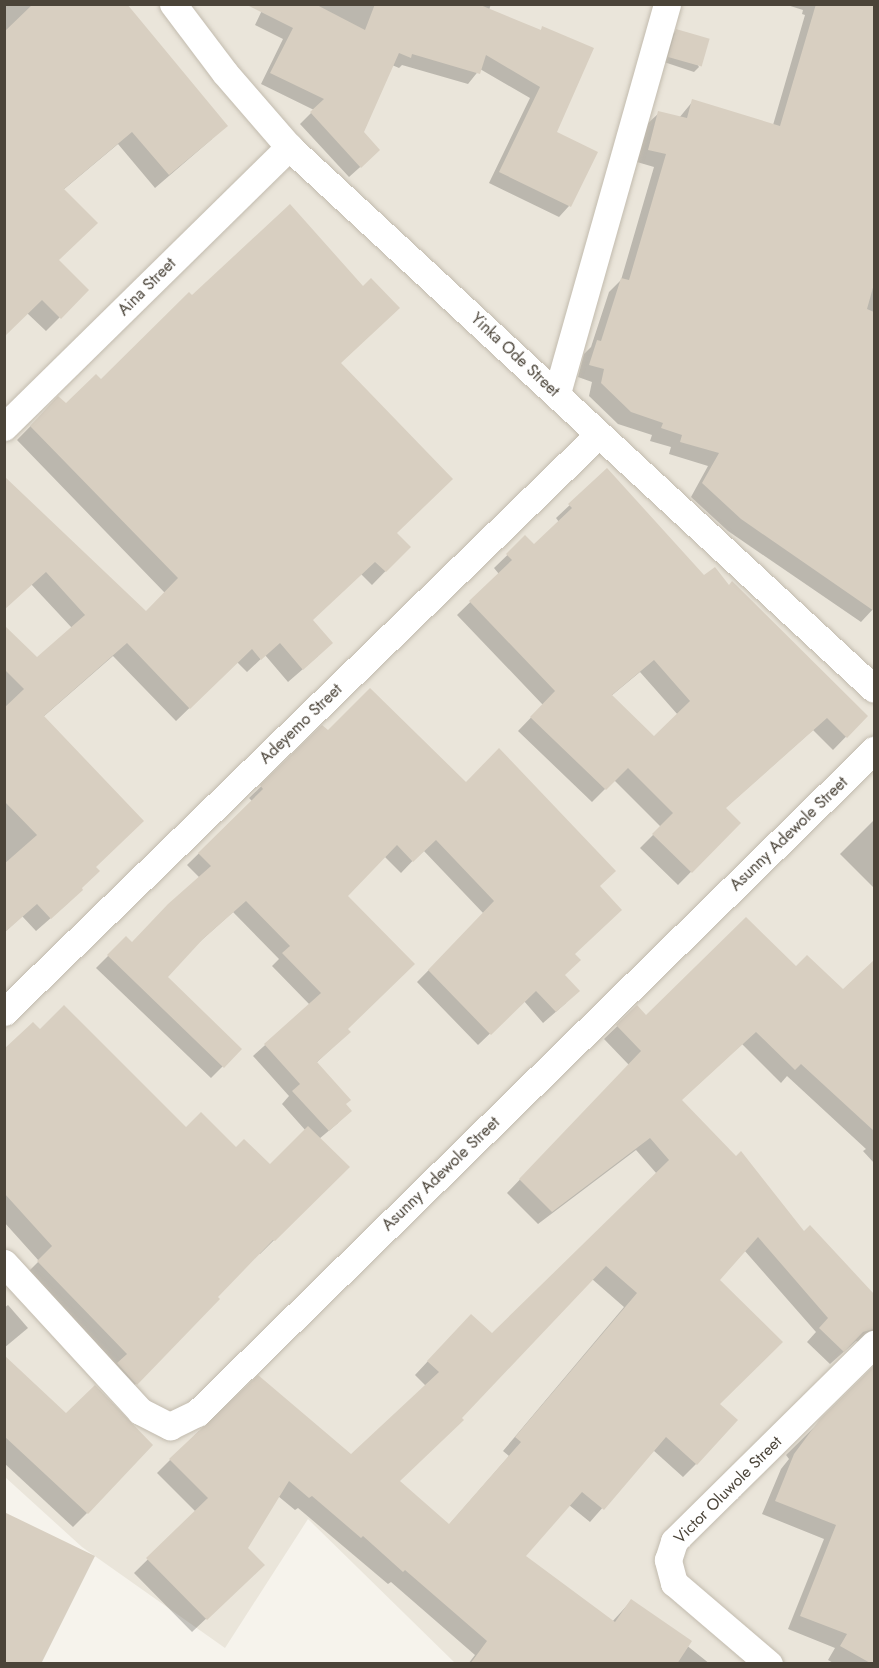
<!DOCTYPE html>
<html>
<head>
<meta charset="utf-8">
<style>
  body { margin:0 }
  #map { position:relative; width:879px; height:1668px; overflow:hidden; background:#f6f3ec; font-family:Jost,sans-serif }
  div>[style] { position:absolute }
  .residential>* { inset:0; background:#eae5da }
  .shadow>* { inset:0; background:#0003 }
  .building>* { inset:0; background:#d8cfc1; transform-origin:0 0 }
  .roads { filter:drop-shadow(0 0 2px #c2bbae) drop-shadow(0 0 2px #c2bbae) }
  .street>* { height:27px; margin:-13.5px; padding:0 13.5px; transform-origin:13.5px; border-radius:13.5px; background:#fff }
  span { translate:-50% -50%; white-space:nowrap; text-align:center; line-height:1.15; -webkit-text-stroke:6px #fff; paint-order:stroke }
  .street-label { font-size:16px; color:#4b4439 }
  .frame { position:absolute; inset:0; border:6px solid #4b4439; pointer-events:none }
</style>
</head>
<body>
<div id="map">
  <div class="residential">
    <div style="clip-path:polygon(4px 5px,874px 5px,874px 1663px,455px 1663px,308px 1519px,225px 1648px,82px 1547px,5px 1477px)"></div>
  </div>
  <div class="shadow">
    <div style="clip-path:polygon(4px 4px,125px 4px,212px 139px,155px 188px,118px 144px,63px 190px,57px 260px,87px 290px,46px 331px,27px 313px,4px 335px)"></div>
    <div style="clip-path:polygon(265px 4px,491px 4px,489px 10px,540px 31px,543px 28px,555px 133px,569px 206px,559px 217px,489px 183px,530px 98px,480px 69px,468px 84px,402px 65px,399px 68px,392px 65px,363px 133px,368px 160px,349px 177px,300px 124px,314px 110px,261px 84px,283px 39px,255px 25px)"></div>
    <div style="clip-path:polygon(784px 4px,874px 4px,874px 608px,861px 622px,728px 531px,691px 497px,708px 466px,669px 454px,671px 447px,650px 441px,652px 435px,618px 424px,589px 396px,592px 382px,578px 377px,584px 354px,591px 347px,609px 292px,621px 280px,654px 167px,637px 162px,646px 125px,659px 113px,679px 118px,693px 101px,773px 125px,805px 15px,802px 14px,803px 10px)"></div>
    <div style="clip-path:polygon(677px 30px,699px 67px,694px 72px,664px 62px,672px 35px)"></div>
    <div style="clip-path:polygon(339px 363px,395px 534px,409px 547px,372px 585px,361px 574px,311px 620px,318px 656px,288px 682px,265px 655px,247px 672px,237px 662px,176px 721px,113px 656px,43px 717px,94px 867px,68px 903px,36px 931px,22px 916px,4px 933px,4px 627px,37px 659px,72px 628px,31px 584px,4px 486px,146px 613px,165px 593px,17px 440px,58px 398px,66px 405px,101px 382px)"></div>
    <div style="clip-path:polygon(evenodd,607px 470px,704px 577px,728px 587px,866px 716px,833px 750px,813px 730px,724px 809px,739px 823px,678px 885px,640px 848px,661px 827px,614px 780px,592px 802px,518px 731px,543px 705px,457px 615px,499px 574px,494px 568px,525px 538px,534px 546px,559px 522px,556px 518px,607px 470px,640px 672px,678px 715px,653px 738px,611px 696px,640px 672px)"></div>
    <div style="clip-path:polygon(322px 727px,328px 732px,466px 784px,598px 886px,563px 975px,566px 1003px,543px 1023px,524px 1001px,478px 1045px,417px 982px,484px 914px,423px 850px,401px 873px,384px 856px,346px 896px,346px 1029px,349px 1032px,316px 1063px,345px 1105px,338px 1123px,319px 1139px,348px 1167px,260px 1254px,258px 1253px,216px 1297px,218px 1299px,122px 1398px,24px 1276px,39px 1261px,4px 1222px,4px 1050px,40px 1031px,186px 1129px,270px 1166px,306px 1131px,282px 1104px,289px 1096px,253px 1056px,310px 1005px,272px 966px,279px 959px,233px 912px,195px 946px,166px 977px,240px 1049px,211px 1078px,96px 968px,126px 938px,132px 944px,200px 878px,187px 865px,252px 801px,249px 798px)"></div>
    <div style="clip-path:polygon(874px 820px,874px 888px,840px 854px)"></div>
    <div style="clip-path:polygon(evenodd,874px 962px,874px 1163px,863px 1151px,866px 1149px,787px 1076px,781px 1083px,742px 1044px,681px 1100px,803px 1233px,874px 1296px,874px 1351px,872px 1346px,856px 1341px,830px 1364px,807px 1342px,816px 1332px,744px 1250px,718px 1280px,718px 1404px,696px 1464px,683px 1477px,653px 1450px,590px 1522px,569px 1505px,524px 1556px,612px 1622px,631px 1601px,710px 1664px,468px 1664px,475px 1655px,391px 1582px,388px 1584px,298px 1508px,295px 1510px,278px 1496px,246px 1548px,249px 1578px,192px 1632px,134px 1573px,196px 1512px,157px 1473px,199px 1431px,351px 1456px,426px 1386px,415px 1375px,458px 1329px,492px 1335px,657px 1174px,636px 1150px,538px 1224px,507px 1193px,629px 1065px,604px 1039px,637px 1007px,646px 1017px,796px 968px,843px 991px,874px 962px,592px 1279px,624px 1307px,503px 1451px,509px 1456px,448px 1526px,398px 1481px,592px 1279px)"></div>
    <div style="clip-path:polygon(8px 1305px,28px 1328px,4px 1348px,4px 1308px)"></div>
    <div style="clip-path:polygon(874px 1362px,874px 1386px,856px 1406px,874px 1413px,874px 1664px,835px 1664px,828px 1660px,835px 1648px,788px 1629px,824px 1539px,762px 1514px,781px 1469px,789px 1459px,786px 1455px,872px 1370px)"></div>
    <div style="clip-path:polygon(4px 1400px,66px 1415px,87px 1513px,73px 1527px,4px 1463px)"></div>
  </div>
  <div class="building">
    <div style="clip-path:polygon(33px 4px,127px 4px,228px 126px,169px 175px,132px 132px,64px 189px,98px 223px,59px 260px,89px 290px,61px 319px,42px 300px,4px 337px,4px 32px)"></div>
    <div style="clip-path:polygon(245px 4px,315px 4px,365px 30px,375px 4px,478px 4px,541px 30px,542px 26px,594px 48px,557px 132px,598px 152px,571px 207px,499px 172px,540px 87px,486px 55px,480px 74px,412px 54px,411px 58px,399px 53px,364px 132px,380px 150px,361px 168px,310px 112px,324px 99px,270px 73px,293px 28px)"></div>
    <div style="clip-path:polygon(816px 4px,874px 4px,874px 284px,867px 309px,874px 312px,874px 611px,741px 519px,702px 483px,719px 453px,680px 442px,682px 435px,661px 428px,663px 423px,631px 412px,601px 383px,604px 369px,589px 365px,597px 340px,601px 341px,621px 278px,629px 280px,666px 154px,648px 150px,658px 111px,687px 118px,692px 99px,780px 126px)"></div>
    <div style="left:676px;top:29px;width:35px;height:29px;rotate:16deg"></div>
    <div style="clip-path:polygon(290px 204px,363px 286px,371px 278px,400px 308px,341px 363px,453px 479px,397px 533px,411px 547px,386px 572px,375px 562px,313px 620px,333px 643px,303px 670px,280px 643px,261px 660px,252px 649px,190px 709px,127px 643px,44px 716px,144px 821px,96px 867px,100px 871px,82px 888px,83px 890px,51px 919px,37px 904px,4px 933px,4px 864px,37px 835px,4px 801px,4px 708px,24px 689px,4px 669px,4px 625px,37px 657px,85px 615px,46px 572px,4px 610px,4px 476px,146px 611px,178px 578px,30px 426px,58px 396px,66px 403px,96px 374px,101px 379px,189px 292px,192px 295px)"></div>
    <div style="clip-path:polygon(evenodd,607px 468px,704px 575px,715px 567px,729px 585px,732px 581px,868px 716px,847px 738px,827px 718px,726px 808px,741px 823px,692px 873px,652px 834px,673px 813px,628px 768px,606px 790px,530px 717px,555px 691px,469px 601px,512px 560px,506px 554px,525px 535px,534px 544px,572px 508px,568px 504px,607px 468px,654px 660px,690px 701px,654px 736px,612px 695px,654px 660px)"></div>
    <div style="clip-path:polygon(370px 688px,466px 782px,499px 748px,616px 871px,600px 886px,622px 910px,575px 954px,581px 960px,565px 975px,580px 991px,556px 1012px,536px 991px,491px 1035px,428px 970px,494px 901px,436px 840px,413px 862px,397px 845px,348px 896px,415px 964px,348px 1029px,351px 1032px,317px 1062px,351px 1100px,346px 1104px,352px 1111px,329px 1131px,292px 1091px,300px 1084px,264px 1044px,321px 993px,282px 953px,290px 946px,246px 901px,203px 939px,168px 977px,242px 1049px,224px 1068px,107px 955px,126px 936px,132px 942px,168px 904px,211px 866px,198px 853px,263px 789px,260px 785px,322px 725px,328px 730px)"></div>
    <div style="clip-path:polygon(evenodd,746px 917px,796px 966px,807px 955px,843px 989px,874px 960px,874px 1131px,801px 1064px,795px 1070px,756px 1032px,682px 1100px,736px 1156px,741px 1151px,804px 1231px,810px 1225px,874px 1294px,874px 1329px,863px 1332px,844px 1352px,819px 1328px,828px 1318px,758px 1237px,720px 1280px,783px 1342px,720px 1404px,738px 1420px,697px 1465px,666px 1437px,604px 1510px,582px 1492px,526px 1556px,615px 1622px,631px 1599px,692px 1641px,677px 1664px,470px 1664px,487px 1641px,405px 1570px,403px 1572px,363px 1536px,361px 1538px,312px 1496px,309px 1498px,289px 1481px,248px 1548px,265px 1565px,207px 1620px,146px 1558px,208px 1498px,169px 1459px,258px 1375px,351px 1454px,439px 1372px,427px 1361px,471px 1314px,492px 1333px,669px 1160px,650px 1138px,552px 1212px,519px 1179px,641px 1051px,616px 1025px,637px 1005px,646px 1015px,746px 917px,606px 1266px,637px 1293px,515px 1437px,521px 1442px,449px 1524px,400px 1481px,464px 1420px,462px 1418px,606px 1266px)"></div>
    <div style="clip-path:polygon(64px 1005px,186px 1127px,201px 1112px,236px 1147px,244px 1139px,270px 1164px,308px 1126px,350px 1167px,275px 1241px,273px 1240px,218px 1297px,220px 1299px,137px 1385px,117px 1363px,127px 1354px,37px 1261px,52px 1246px,4px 1193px,4px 1049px,33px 1022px,40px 1029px)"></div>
    <div style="clip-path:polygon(4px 1355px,66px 1413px,95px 1385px,153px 1445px,88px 1514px,4px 1436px)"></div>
    <div style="clip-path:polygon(874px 1366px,874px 1664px,872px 1664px,840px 1646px,847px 1634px,800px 1616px,836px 1525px,775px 1501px,794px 1454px,820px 1419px)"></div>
    <div style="clip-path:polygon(4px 1512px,95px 1556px,41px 1664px,4px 1664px)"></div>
  </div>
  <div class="roads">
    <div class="street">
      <div style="left:173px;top:4px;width:86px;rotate:53deg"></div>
      <div style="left:225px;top:73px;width:98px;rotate:49.1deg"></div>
      <div style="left:289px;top:147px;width:797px;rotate:42.81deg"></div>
      <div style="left:557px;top:393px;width:404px;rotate:-74.2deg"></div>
      <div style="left:4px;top:427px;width:400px;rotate:-44.5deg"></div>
      <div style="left:4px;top:1012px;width:828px;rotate:-44.17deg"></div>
      <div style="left:4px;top:1263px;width:201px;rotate:47.4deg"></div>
      <div style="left:140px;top:1411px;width:34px;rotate:27deg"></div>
      <div style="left:170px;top:1426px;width:30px;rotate:-26deg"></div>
      <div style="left:197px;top:1413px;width:948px;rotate:-44.4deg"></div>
      <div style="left:769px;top:1664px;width:125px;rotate:-139.5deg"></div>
      <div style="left:674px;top:1583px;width:24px;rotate:-105deg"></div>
      <div style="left:668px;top:1560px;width:20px;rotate:-72deg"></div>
      <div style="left:674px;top:1541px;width:281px;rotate:-44.6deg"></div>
    </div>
  </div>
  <div class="street-label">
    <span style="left:147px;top:287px;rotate:-45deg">Aina Street</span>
    <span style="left:515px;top:355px;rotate:43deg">Yinka Ode Street</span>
    <span style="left:301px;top:724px;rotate:-44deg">Adeyemo Street</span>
    <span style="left:789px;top:834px;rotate:-44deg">Asunny Adewole Street</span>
    <span style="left:441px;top:1174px;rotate:-44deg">Asunny Adewole Street</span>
    <span style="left:728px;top:1490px;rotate:-45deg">Victor Oluwole Street</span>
  </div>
  <div class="frame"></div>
</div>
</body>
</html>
